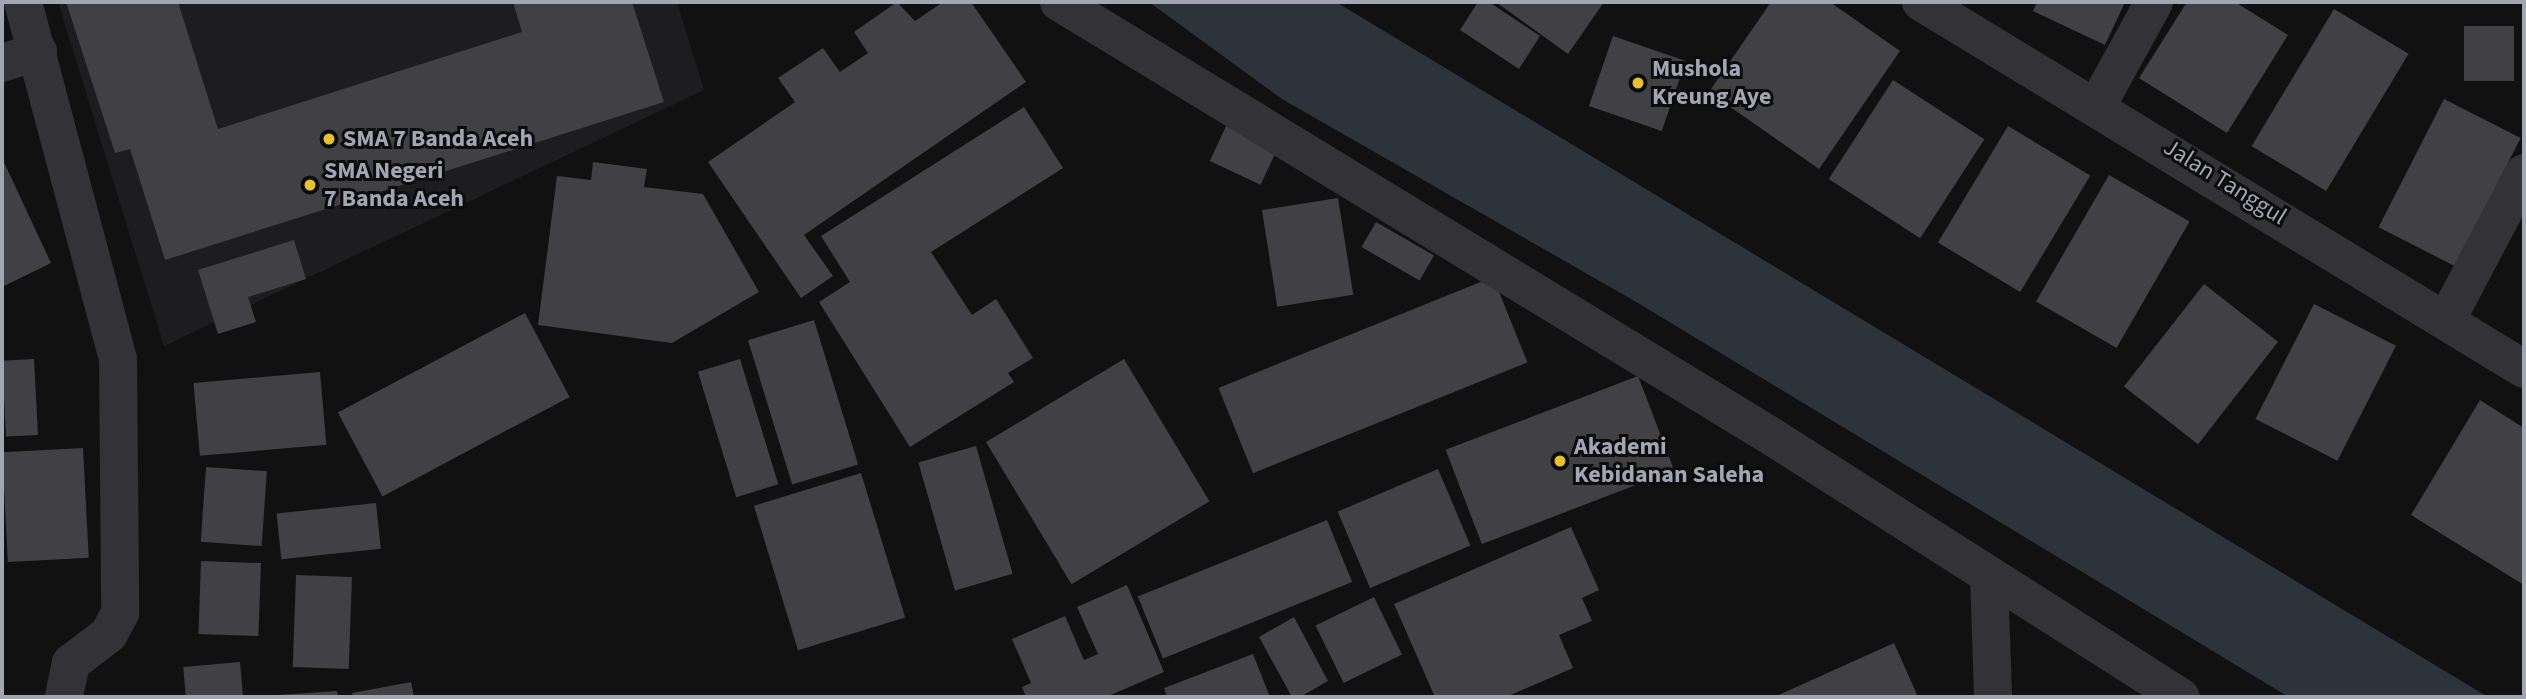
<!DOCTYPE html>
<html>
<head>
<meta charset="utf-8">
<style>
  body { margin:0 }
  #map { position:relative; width:2526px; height:699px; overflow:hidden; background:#111112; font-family:"Source Sans 3",sans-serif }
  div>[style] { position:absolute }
  .built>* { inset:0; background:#1d1d1f }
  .water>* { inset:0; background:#2d333b }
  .building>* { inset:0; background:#404045; transform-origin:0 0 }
  .minor>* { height:38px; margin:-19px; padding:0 19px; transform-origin:19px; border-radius:19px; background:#323237 }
  .dots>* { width:19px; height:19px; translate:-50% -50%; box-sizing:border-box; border:4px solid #0c0c0d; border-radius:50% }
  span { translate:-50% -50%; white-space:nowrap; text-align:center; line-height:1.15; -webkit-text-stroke:6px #0c0c0d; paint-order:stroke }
  .poi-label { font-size:24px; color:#a3a5b2; font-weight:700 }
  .left { translate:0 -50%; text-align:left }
  .street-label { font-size:24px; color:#a3a5b2 }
  .frame { position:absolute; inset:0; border:4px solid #a3a5b2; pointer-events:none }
</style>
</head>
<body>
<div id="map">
  <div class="built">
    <div style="clip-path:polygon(58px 2px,677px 2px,704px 90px,164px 346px)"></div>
  </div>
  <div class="water">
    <div style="clip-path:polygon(1149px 2px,1336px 2px,2488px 697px,2289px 697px,1638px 303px,1282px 99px)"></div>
  </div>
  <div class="building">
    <div style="clip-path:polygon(66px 2px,178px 2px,218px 129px,522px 32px,513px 2px,632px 2px,664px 102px,165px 260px,130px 149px,115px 153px)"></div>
    <div style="clip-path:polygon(897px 2px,915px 21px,943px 2px,971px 2px,1026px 82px,804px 235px,833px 276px,801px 298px,708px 162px,795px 102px,778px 78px,823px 48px,840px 72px,868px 53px,854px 32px)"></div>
    <div style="clip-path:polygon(1478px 2px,1489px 2px,1540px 36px,1519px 69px,1460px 30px)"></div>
    <div style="clip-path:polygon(1496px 2px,1604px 2px,1568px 54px)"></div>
    <div style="clip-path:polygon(1771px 2px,1830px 2px,1900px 51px,1819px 169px,1709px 92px)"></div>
    <div style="clip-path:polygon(2037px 2px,2125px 2px,2105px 45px,2033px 11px)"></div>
    <div style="clip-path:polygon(2187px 2px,2235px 2px,2288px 35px,2227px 133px,2139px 78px)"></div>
    <div style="left:2334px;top:9px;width:87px;height:160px;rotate:31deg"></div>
    <div style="left:2464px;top:26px;width:50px;height:55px"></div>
    <div style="left:1613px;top:36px;width:77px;height:74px;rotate:19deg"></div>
    <div style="left:1893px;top:80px;width:109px;height:118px;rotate:33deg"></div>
    <div style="left:2444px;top:99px;width:86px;height:144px;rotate:27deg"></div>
    <div style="clip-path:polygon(1024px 107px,1063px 168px,931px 252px,972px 315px,996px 299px,1033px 358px,1008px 373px,1014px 382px,910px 447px,819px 302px,850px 282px,821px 236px)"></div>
    <div style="left:1228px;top:122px;width:56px;height:43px;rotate:25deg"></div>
    <div style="left:2008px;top:126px;width:96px;height:136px;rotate:31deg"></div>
    <div style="clip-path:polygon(2px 158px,51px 263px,2px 287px)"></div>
    <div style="clip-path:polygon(593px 162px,647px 169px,644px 187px,703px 194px,759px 292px,672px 343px,538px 325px,557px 176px,591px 180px)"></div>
    <div style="left:2109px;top:175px;width:93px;height:146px;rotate:30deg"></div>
    <div style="left:1338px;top:198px;width:98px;height:77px;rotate:81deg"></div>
    <div style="left:1376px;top:222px;width:67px;height:29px;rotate:30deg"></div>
    <div style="clip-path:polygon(294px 240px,306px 279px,248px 297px,256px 322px,218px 334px,198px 270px)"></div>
    <div style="left:1493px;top:277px;width:92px;height:296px;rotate:68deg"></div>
    <div style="left:2204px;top:284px;width:94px;height:130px;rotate:38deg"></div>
    <div style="left:2314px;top:304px;width:92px;height:129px;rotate:27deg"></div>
    <div style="left:525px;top:313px;width:95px;height:212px;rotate:62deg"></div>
    <div style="left:814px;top:320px;width:151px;height:69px;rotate:73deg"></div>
    <div style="left:34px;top:359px;width:76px;height:32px;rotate:87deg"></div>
    <div style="left:740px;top:359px;width:131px;height:44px;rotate:73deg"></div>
    <div style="left:1124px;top:359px;width:166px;height:161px;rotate:59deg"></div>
    <div style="left:320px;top:372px;width:73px;height:127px;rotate:85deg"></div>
    <div style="left:1638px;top:376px;width:101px;height:206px;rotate:69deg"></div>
    <div style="clip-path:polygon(2480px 400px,2524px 428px,2524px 585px,2411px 515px)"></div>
    <div style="left:976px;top:446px;width:133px;height:60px;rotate:74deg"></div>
    <div style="left:83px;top:448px;width:110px;height:81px;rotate:87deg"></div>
    <div style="left:206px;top:467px;width:61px;height:75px;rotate:4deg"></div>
    <div style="left:1438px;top:469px;width:83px;height:109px;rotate:67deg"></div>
    <div style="left:861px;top:473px;width:151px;height:112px;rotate:73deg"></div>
    <div style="left:376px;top:503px;width:46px;height:100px;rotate:84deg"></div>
    <div style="left:1327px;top:520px;width:67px;height:204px;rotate:68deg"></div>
    <div style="clip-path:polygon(1571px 527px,1599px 590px,1582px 598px,1592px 621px,1559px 635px,1573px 668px,1506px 697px,1435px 697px,1394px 604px)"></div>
    <div style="left:201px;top:561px;width:60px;height:73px;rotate:2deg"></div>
    <div style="left:296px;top:575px;width:56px;height:92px;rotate:2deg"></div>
    <div style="clip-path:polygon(1127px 585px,1164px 672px,1106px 697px,1026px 697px,1022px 687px,1031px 683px,1012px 639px,1065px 616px,1084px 660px,1098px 654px,1077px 607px)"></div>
    <div style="left:1374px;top:597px;width:64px;height:65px;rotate:64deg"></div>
    <div style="clip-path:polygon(1294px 617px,1328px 681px,1300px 697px,1292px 697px,1259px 637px)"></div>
    <div style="clip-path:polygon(1894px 643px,1918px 697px,1774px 697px)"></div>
    <div style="clip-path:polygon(1253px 654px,1270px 697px,1167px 697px,1164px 688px)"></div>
    <div style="left:240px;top:662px;width:35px;height:57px;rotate:85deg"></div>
    <div style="clip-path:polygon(411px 682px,414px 697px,353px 697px,352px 693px)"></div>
    <div style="clip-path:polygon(337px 691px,338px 697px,277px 697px,277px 695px)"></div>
  </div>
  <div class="minor">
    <div style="left:23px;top:2px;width:369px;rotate:75.1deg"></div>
    <div style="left:118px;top:359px;width:254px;rotate:89.5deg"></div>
    <div style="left:120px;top:613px;width:24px;rotate:118deg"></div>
    <div style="left:109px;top:634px;width:48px;rotate:142.7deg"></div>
    <div style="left:71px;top:663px;width:35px;rotate:102deg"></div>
    <div style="left:1059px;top:2px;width:837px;rotate:31.37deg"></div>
    <div style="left:1774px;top:438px;width:482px;rotate:32.5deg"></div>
    <div style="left:1921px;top:2px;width:706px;rotate:31.33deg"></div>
    <div style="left:2px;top:63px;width:38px;rotate:-18deg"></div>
    <div style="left:2098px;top:104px;width:116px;rotate:-61.2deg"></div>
    <div style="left:2447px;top:319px;width:165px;rotate:-62.2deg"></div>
    <div style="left:1989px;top:575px;width:122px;rotate:88.1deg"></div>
  </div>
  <div class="dots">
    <div style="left:1638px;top:83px;background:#e6c134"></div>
    <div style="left:329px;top:139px;background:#e6c134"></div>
    <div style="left:310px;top:185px;background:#e6c134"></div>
    <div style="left:1560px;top:461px;background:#e6c134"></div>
  </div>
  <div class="poi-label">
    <span class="left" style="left:1652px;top:83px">Mushola<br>Kreung Aye</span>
    <span class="left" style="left:343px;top:139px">SMA 7 Banda Aceh</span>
    <span class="left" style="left:324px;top:185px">SMA Negeri<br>7 Banda Aceh</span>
    <span class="left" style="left:1574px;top:461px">Akademi<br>Kebidanan Saleha</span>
  </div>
  <div class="street-label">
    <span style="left:2225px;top:182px;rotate:32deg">Jalan Tanggul</span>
  </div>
  <div class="frame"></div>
</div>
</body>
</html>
